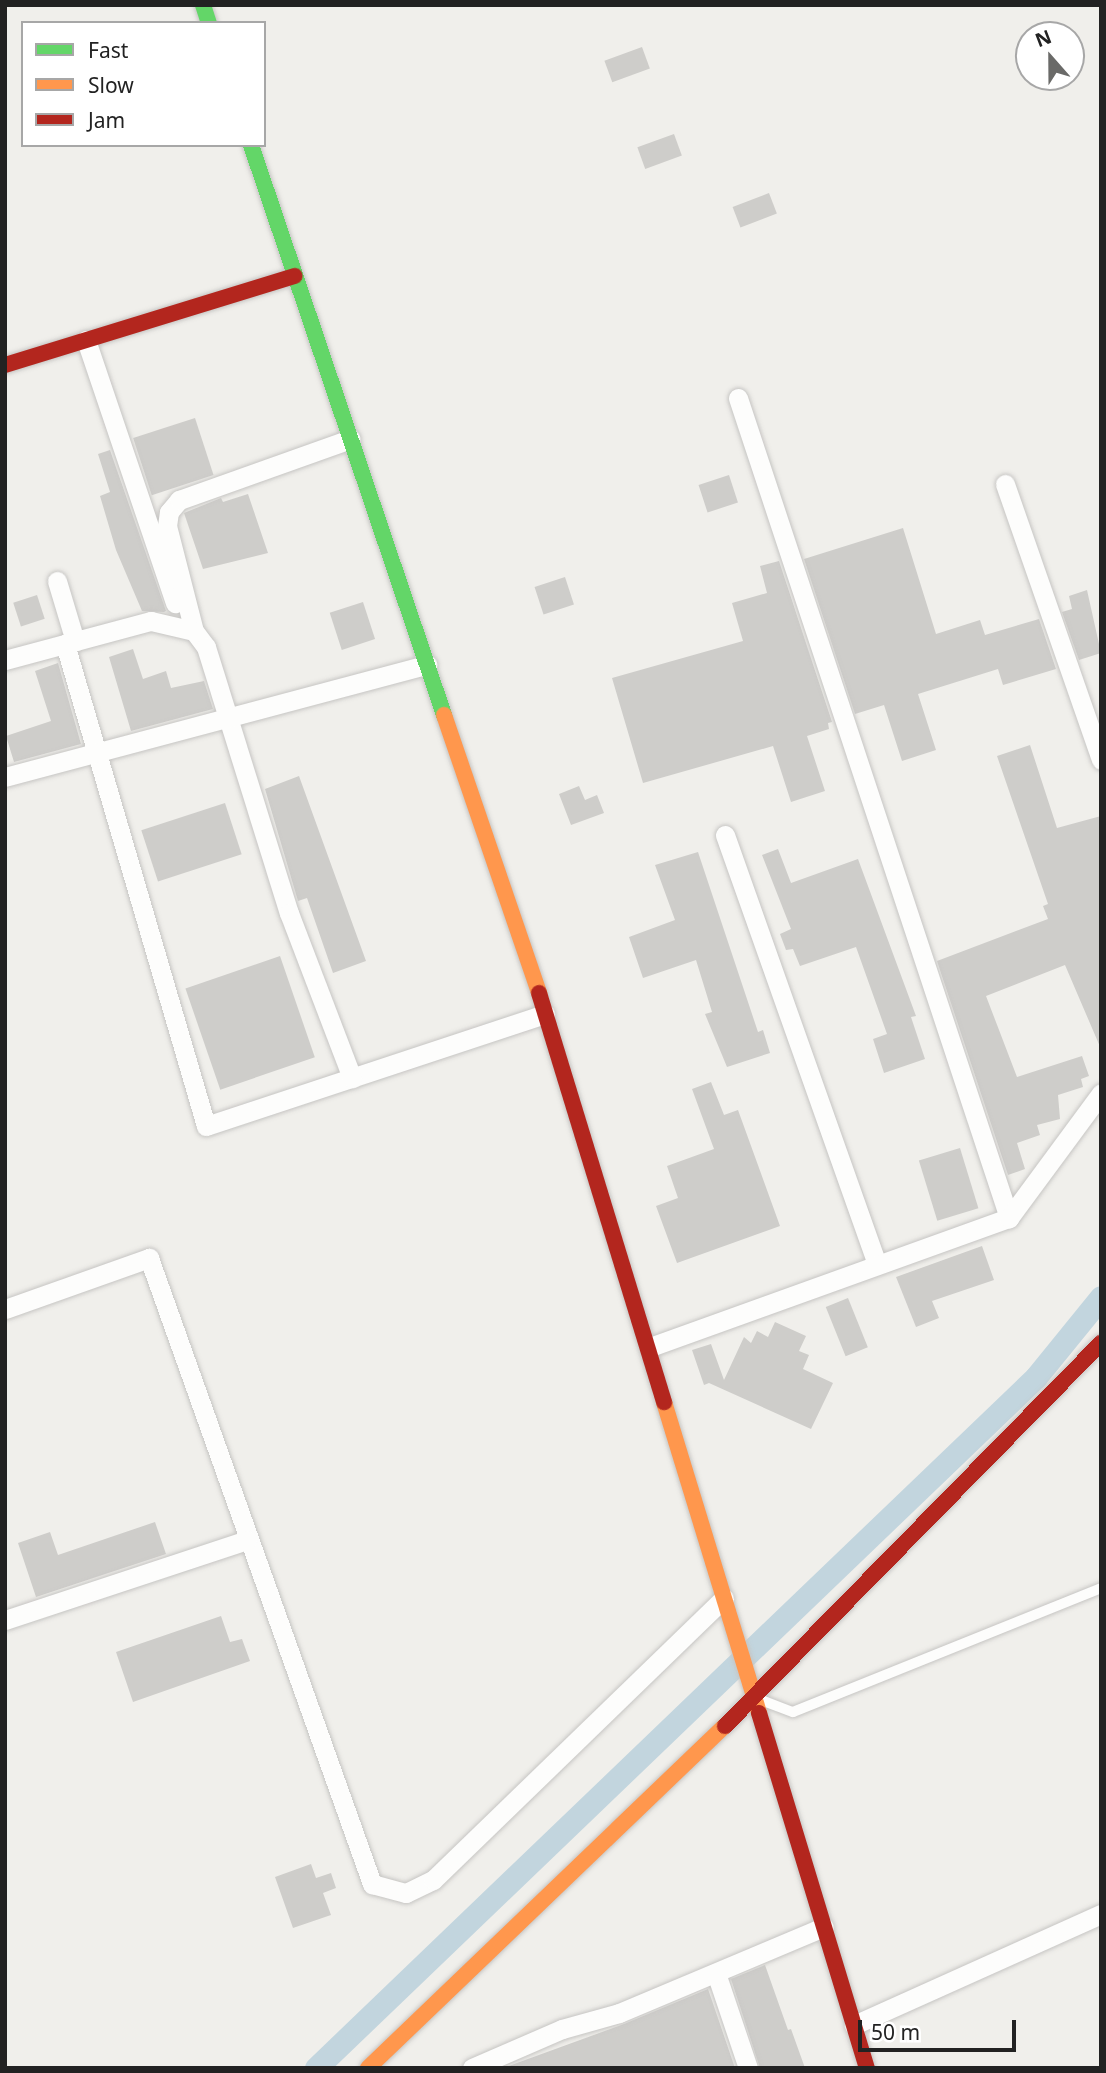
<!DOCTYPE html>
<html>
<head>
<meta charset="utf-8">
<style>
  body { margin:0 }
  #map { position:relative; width:1106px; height:2073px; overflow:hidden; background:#f0efeb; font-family:"Noto Sans",sans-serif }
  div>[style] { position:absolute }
  .canal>* { height:23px; margin:-11.5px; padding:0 11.5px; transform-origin:11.5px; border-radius:11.5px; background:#c2d5de }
  .building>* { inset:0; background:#cecdca; transform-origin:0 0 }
  .roads { filter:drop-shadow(0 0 2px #c6c5c3) drop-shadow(0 0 2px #c6c5c3) }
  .lane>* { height:10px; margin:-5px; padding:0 5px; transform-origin:5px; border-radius:5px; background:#fdfdfc }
  .street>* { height:19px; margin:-9.5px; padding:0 9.5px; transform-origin:9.5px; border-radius:9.5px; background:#fdfdfc }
  .fast>* { height:16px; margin:-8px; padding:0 8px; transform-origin:8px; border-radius:8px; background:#63d668 }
  .slow>* { height:16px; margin:-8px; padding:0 8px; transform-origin:8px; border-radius:8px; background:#ff974d }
  .jam>* { height:16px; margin:-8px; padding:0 8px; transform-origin:8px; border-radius:8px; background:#b3261e }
  span { translate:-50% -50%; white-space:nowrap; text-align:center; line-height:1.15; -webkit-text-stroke:6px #fff; paint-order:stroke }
  .frame { position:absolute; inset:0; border:7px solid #222; pointer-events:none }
  .legend { position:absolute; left:21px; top:21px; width:245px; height:126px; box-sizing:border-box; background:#fff; border:2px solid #a7a7a7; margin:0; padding:9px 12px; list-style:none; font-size:21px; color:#222 }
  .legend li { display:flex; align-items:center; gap:14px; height:35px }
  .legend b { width:35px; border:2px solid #a7a7a7 }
  .north { position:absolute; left:1015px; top:21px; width:70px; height:70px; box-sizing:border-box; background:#fff; border:2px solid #a7a7a7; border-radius:50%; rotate:339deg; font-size:19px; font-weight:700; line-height:28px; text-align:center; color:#222 }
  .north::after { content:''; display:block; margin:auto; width:24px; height:32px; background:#6a6a68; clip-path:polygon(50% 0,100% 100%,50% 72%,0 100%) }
  .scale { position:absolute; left:858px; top:2020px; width:158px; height:32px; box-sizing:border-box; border:4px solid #222; border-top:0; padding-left:9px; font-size:21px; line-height:24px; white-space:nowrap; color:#222; -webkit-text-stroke:5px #fff; paint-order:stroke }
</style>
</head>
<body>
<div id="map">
  <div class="canal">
    <div style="left:316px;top:2068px;width:998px;rotate:-43.82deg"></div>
    <div style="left:1036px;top:1377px;width:103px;rotate:-50.9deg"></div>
  </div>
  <div class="building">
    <div style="left:642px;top:47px;width:23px;height:40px;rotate:70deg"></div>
    <div style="left:674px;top:134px;width:23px;height:39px;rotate:70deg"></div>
    <div style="left:769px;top:193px;width:22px;height:39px;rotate:69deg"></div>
    <div style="left:195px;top:418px;width:60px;height:65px;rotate:72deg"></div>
    <div style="clip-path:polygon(110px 450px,166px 611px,164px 612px,142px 611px,116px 550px,100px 496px,110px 492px,98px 454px)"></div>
    <div style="left:729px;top:475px;width:29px;height:32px;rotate:72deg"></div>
    <div style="clip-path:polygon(248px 494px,268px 553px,203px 569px,184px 513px,221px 498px,223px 502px)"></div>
    <div style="clip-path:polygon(903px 528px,936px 634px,980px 620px,985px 635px,1039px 619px,1056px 669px,1003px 685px,998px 669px,918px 694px,936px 750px,902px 761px,884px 705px,855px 714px,804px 559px)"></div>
    <div style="clip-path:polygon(779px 561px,832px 722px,828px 723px,829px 729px,807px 736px,825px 791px,791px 802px,773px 746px,643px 783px,612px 678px,743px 641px,732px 603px,767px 593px,760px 566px)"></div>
    <div style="left:565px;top:577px;width:29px;height:32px;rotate:72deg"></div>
    <div style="clip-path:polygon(1087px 590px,1101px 653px,1079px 660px,1062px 612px,1072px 609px,1069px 596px)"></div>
    <div style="left:37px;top:595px;width:25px;height:25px;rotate:72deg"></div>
    <div style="left:363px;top:602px;width:39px;height:35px;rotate:72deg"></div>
    <div style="clip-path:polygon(133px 649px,143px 679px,166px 671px,171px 688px,204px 681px,213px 709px,131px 731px,109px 657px)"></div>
    <div style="clip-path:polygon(58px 663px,81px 744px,14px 762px,6px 736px,51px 721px,35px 671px)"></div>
    <div style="clip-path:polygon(1030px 745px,1057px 828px,1101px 816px,1101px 1049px,1065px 965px,986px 996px,1017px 1077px,1082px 1056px,1089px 1076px,1081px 1079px,1083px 1087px,1058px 1095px,1060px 1119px,1037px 1125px,1040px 1135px,1017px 1143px,1025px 1169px,1008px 1175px,937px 961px,1048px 919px,1043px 906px,1048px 904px,997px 756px)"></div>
    <div style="clip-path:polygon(299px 776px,366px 961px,333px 973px,307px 898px,298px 901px,265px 789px)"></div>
    <div style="clip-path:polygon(579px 786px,585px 800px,597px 795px,604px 813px,571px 825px,559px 794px)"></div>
    <div style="left:225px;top:803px;width:54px;height:88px;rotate:72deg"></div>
    <div style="clip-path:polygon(778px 849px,791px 883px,858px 859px,916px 1016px,911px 1017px,925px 1059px,884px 1073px,873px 1039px,887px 1034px,856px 947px,800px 966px,793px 949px,786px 950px,780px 934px,791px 929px,762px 855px)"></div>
    <div style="clip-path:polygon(698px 852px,758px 1032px,763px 1030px,770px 1053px,727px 1067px,705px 1014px,712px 1012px,696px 960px,643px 978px,629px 937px,675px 920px,655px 865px)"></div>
    <div style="left:280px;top:956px;width:107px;height:100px;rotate:71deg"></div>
    <div style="clip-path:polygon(711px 1082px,724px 1115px,738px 1110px,780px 1226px,677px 1263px,656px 1206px,678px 1198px,667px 1166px,714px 1149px,692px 1089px)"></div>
    <div style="left:960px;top:1148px;width:63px;height:43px;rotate:73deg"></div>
    <div style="clip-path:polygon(982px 1246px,994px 1280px,932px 1301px,939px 1318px,916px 1327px,896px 1277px)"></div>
    <div style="left:848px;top:1298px;width:53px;height:24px;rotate:68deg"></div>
    <div style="clip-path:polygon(775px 1322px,806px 1336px,799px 1351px,809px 1355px,803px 1369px,833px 1383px,811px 1429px,709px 1383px,704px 1385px,692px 1350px,711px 1344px,724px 1380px,744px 1337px,751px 1343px,757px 1331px,768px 1337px)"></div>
    <div style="clip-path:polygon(155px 1522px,166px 1554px,36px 1597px,18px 1543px,50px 1532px,58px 1555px)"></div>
    <div style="clip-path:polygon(221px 1616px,230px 1642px,242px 1639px,250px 1661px,133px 1702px,116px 1652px)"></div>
    <div style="clip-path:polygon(311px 1864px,316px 1878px,331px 1873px,336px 1888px,323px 1893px,331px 1915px,293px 1928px,275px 1877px)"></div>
    <div style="clip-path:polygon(765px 1965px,788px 2030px,791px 2029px,805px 2068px,760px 2068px,731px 1979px)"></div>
    <div style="clip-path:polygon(708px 1989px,735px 2068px,503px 2068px,624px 2024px)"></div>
  </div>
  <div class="roads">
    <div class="lane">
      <div style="left:761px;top:1700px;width:34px;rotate:21deg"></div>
      <div style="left:793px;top:1712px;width:332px;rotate:-21.9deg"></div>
    </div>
    <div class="street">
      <div style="left:86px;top:340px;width:278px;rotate:71.3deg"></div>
      <div style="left:738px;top:398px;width:864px;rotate:71.71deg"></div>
      <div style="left:1005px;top:484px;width:292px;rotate:70.8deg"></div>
      <div style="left:57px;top:581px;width:63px;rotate:73.3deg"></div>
      <div style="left:194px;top:631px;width:108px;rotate:-104.4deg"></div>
      <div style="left:167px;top:526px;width:14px;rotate:-82deg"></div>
      <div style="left:169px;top:512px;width:16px;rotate:-50deg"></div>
      <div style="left:179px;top:500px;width:182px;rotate:-19.6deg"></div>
      <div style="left:65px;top:644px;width:502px;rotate:73.69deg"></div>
      <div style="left:206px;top:1126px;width:357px;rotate:-18.3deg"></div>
      <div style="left:5px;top:660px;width:151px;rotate:-15deg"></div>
      <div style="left:151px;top:621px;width:44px;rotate:13.1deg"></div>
      <div style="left:194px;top:631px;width:20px;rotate:53deg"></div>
      <div style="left:206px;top:647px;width:279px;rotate:72.7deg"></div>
      <div style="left:289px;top:913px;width:177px;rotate:69.1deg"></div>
      <div style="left:5px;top:777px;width:437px;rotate:-14.9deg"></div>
      <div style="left:725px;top:835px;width:455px;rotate:70.5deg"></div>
      <div style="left:5px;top:1309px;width:153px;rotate:-19.5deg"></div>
      <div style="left:149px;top:1258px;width:665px;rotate:70.39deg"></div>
      <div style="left:372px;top:1884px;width:35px;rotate:15deg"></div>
      <div style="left:406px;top:1893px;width:30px;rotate:-26deg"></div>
      <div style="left:433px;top:1880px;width:405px;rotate:-44.1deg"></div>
      <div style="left:650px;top:1347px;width:381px;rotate:-19.8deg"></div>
      <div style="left:1009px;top:1218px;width:155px;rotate:-53.6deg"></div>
      <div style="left:5px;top:1620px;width:255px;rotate:-18.3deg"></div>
      <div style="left:716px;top:1973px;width:100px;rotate:71.4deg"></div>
      <div style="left:854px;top:2025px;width:271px;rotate:-24.2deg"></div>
      <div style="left:472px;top:2068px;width:98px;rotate:-23.4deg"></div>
      <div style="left:562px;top:2029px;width:59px;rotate:-15.7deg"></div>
      <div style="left:619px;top:2013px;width:222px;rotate:-22.8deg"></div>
    </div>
    <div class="fast">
      <div style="left:203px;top:5px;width:19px;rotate:72deg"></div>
      <div style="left:251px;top:145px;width:602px;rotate:71.29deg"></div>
    </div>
    <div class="slow">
      <div style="left:444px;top:715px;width:294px;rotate:71.1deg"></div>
      <div style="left:664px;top:1402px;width:325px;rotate:73deg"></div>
      <div style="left:368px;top:2068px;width:494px;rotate:-43.8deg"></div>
    </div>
    <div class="jam">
      <div style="left:5px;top:365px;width:303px;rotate:-17.1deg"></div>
      <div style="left:539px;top:993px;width:428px;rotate:73deg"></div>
      <div style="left:759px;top:1713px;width:371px;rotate:73.1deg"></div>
      <div style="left:725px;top:1726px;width:537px;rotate:-45.53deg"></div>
    </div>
  </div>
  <div class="frame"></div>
  <ul class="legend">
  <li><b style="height:9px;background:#63d668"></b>Fast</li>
  <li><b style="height:9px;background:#ff974d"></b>Slow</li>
  <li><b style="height:9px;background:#b3261e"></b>Jam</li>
  </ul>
  <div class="north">N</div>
  <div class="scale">50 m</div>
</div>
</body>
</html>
